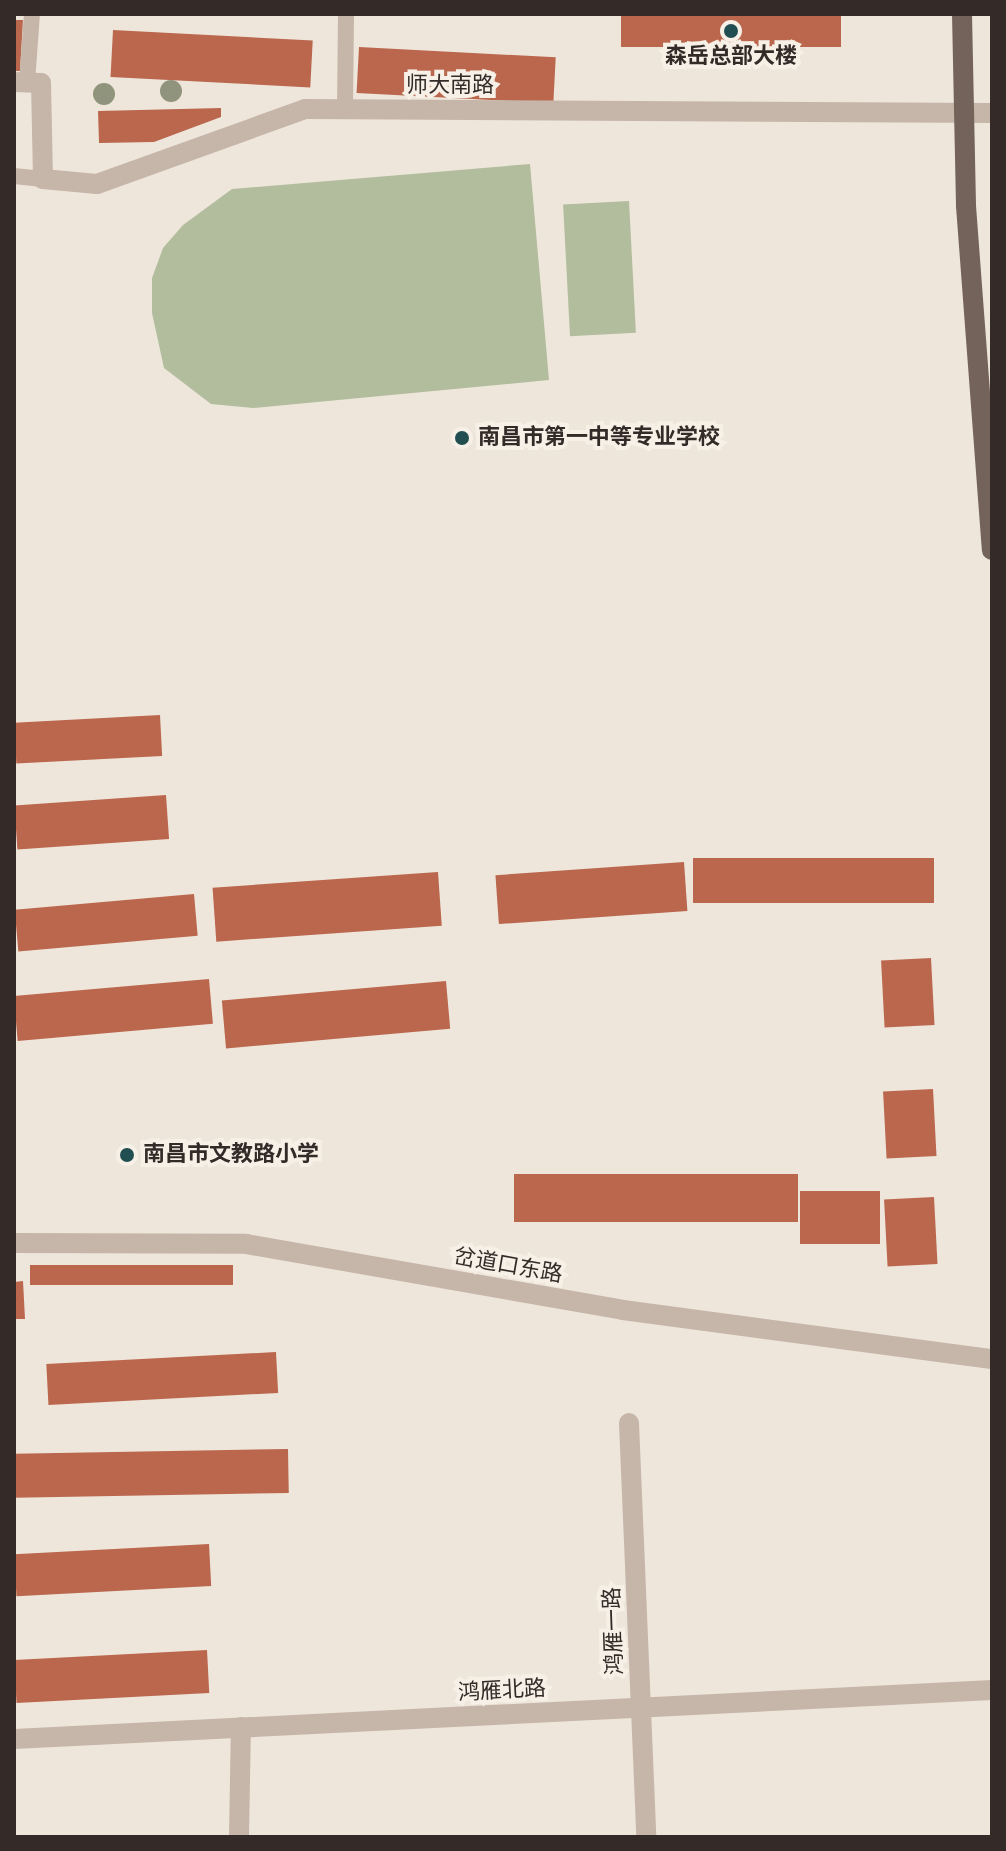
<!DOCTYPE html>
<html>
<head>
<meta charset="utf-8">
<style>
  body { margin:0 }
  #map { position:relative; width:1006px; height:1851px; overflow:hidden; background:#efe6db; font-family:"Sofia Sans Condensed","Noto Sans SC",sans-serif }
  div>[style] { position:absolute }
  .green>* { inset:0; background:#b2bd9d; transform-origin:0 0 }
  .building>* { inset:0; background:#ba674e; transform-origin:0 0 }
  .service>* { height:16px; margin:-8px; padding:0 8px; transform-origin:8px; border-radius:8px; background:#c6b6a9 }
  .minor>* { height:20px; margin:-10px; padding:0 10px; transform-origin:10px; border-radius:10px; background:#c6b6a9 }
  .tertiary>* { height:20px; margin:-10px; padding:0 10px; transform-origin:10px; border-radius:10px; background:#c6b6a9 }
  .primary-bridge>* { height:20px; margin:-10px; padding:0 10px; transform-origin:10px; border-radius:10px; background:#74635a }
  .trees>* { width:22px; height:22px; margin:-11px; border-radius:50%; background:#91947c }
  .dots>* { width:22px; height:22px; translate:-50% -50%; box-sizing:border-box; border:4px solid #f7f0e7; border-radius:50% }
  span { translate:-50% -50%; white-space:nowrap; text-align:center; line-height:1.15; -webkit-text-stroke:8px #f7f0e7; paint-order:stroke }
  .poi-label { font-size:22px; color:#342b28; font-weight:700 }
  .left { translate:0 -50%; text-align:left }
  .street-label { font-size:22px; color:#342b28 }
  .frame { position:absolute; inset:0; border:16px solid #342b28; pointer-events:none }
</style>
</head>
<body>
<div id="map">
  <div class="green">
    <div style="clip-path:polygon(530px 164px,549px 380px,253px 408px,211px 404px,164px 368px,152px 313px,152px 278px,163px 248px,183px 225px,232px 189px)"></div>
    <div style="left:629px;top:201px;width:132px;height:66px;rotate:87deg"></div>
  </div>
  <div class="building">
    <div style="left:621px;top:14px;width:220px;height:33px"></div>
    <div style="clip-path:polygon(14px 20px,23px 20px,20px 71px,14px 71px)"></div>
    <div style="left:113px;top:30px;width:200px;height:47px;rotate:3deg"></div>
    <div style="left:359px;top:47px;width:197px;height:46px;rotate:3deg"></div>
    <div style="clip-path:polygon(221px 108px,221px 117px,154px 142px,99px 143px,98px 111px)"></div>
    <div style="left:160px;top:715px;width:41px;height:146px;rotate:87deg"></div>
    <div style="left:166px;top:795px;width:44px;height:152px;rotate:86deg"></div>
    <div style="left:693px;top:858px;width:241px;height:45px"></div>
    <div style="left:684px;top:862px;width:49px;height:189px;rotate:86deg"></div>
    <div style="left:438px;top:872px;width:54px;height:226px;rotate:86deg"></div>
    <div style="left:194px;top:894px;width:42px;height:180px;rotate:85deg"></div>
    <div style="left:931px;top:958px;width:67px;height:50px;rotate:87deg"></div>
    <div style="left:209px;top:979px;width:45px;height:196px;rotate:85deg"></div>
    <div style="left:446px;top:981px;width:48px;height:225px;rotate:85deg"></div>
    <div style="left:933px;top:1089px;width:67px;height:50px;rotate:87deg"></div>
    <div style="left:514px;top:1174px;width:284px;height:48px"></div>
    <div style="left:880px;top:1191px;width:53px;height:80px;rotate:90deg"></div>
    <div style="left:934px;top:1197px;width:67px;height:50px;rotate:87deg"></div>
    <div style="left:233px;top:1265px;width:20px;height:203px;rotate:90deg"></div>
    <div style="clip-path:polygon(23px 1281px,25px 1319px,14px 1319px,14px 1282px)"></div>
    <div style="left:276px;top:1352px;width:41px;height:230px;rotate:87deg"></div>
    <div style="left:288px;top:1449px;width:44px;height:274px;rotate:89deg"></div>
    <div style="left:209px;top:1544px;width:42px;height:195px;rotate:87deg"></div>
    <div style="left:207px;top:1650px;width:43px;height:193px;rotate:87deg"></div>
  </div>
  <div class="service">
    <div style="left:27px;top:83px;width:69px;rotate:-85.9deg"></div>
    <div style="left:345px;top:110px;width:96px;rotate:-89.4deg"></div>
    <div style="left:14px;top:176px;width:29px;rotate:6deg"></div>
  </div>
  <div class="minor">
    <div style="left:629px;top:1423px;width:414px;rotate:87.6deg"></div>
    <div style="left:14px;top:1739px;width:979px;rotate:-2.87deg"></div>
    <div style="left:239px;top:1837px;width:110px;rotate:-89deg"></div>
  </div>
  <div class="tertiary">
    <div style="left:14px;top:82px;width:27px;rotate:2deg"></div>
    <div style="left:41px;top:83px;width:96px;rotate:88.8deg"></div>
    <div style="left:43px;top:179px;width:54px;rotate:5.3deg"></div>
    <div style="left:97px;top:184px;width:221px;rotate:-19.8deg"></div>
    <div style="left:305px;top:109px;width:687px;rotate:0.33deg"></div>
    <div style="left:14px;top:1243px;width:232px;rotate:0.2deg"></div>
    <div style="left:246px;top:1244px;width:383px;rotate:9.9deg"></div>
    <div style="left:623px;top:1310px;width:372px;rotate:7.6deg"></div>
  </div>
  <div class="primary-bridge">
    <div style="left:962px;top:14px;width:192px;rotate:88.8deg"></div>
    <div style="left:966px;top:206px;width:345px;rotate:85.7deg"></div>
  </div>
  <div class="trees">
    <div style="left:171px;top:91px"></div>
    <div style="left:104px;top:94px"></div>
  </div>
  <div class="dots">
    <div style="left:731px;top:31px;background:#214f51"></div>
    <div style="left:462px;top:438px;background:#214f51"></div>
    <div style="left:127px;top:1155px;background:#214f51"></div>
  </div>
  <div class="poi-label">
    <span style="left:731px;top:57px">森岳总部大楼</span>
    <span class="left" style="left:478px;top:438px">南昌市第一中等专业学校</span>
    <span class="left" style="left:143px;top:1155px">南昌市文教路小学</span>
  </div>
  <div class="street-label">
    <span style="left:450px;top:86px">师大南路</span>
    <span style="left:508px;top:1266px;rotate:10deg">岔道口东路</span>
    <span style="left:614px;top:1631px;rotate:-92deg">鸿雁一路</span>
    <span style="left:502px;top:1691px;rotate:-3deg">鸿雁北路</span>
  </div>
  <div class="frame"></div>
</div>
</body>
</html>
